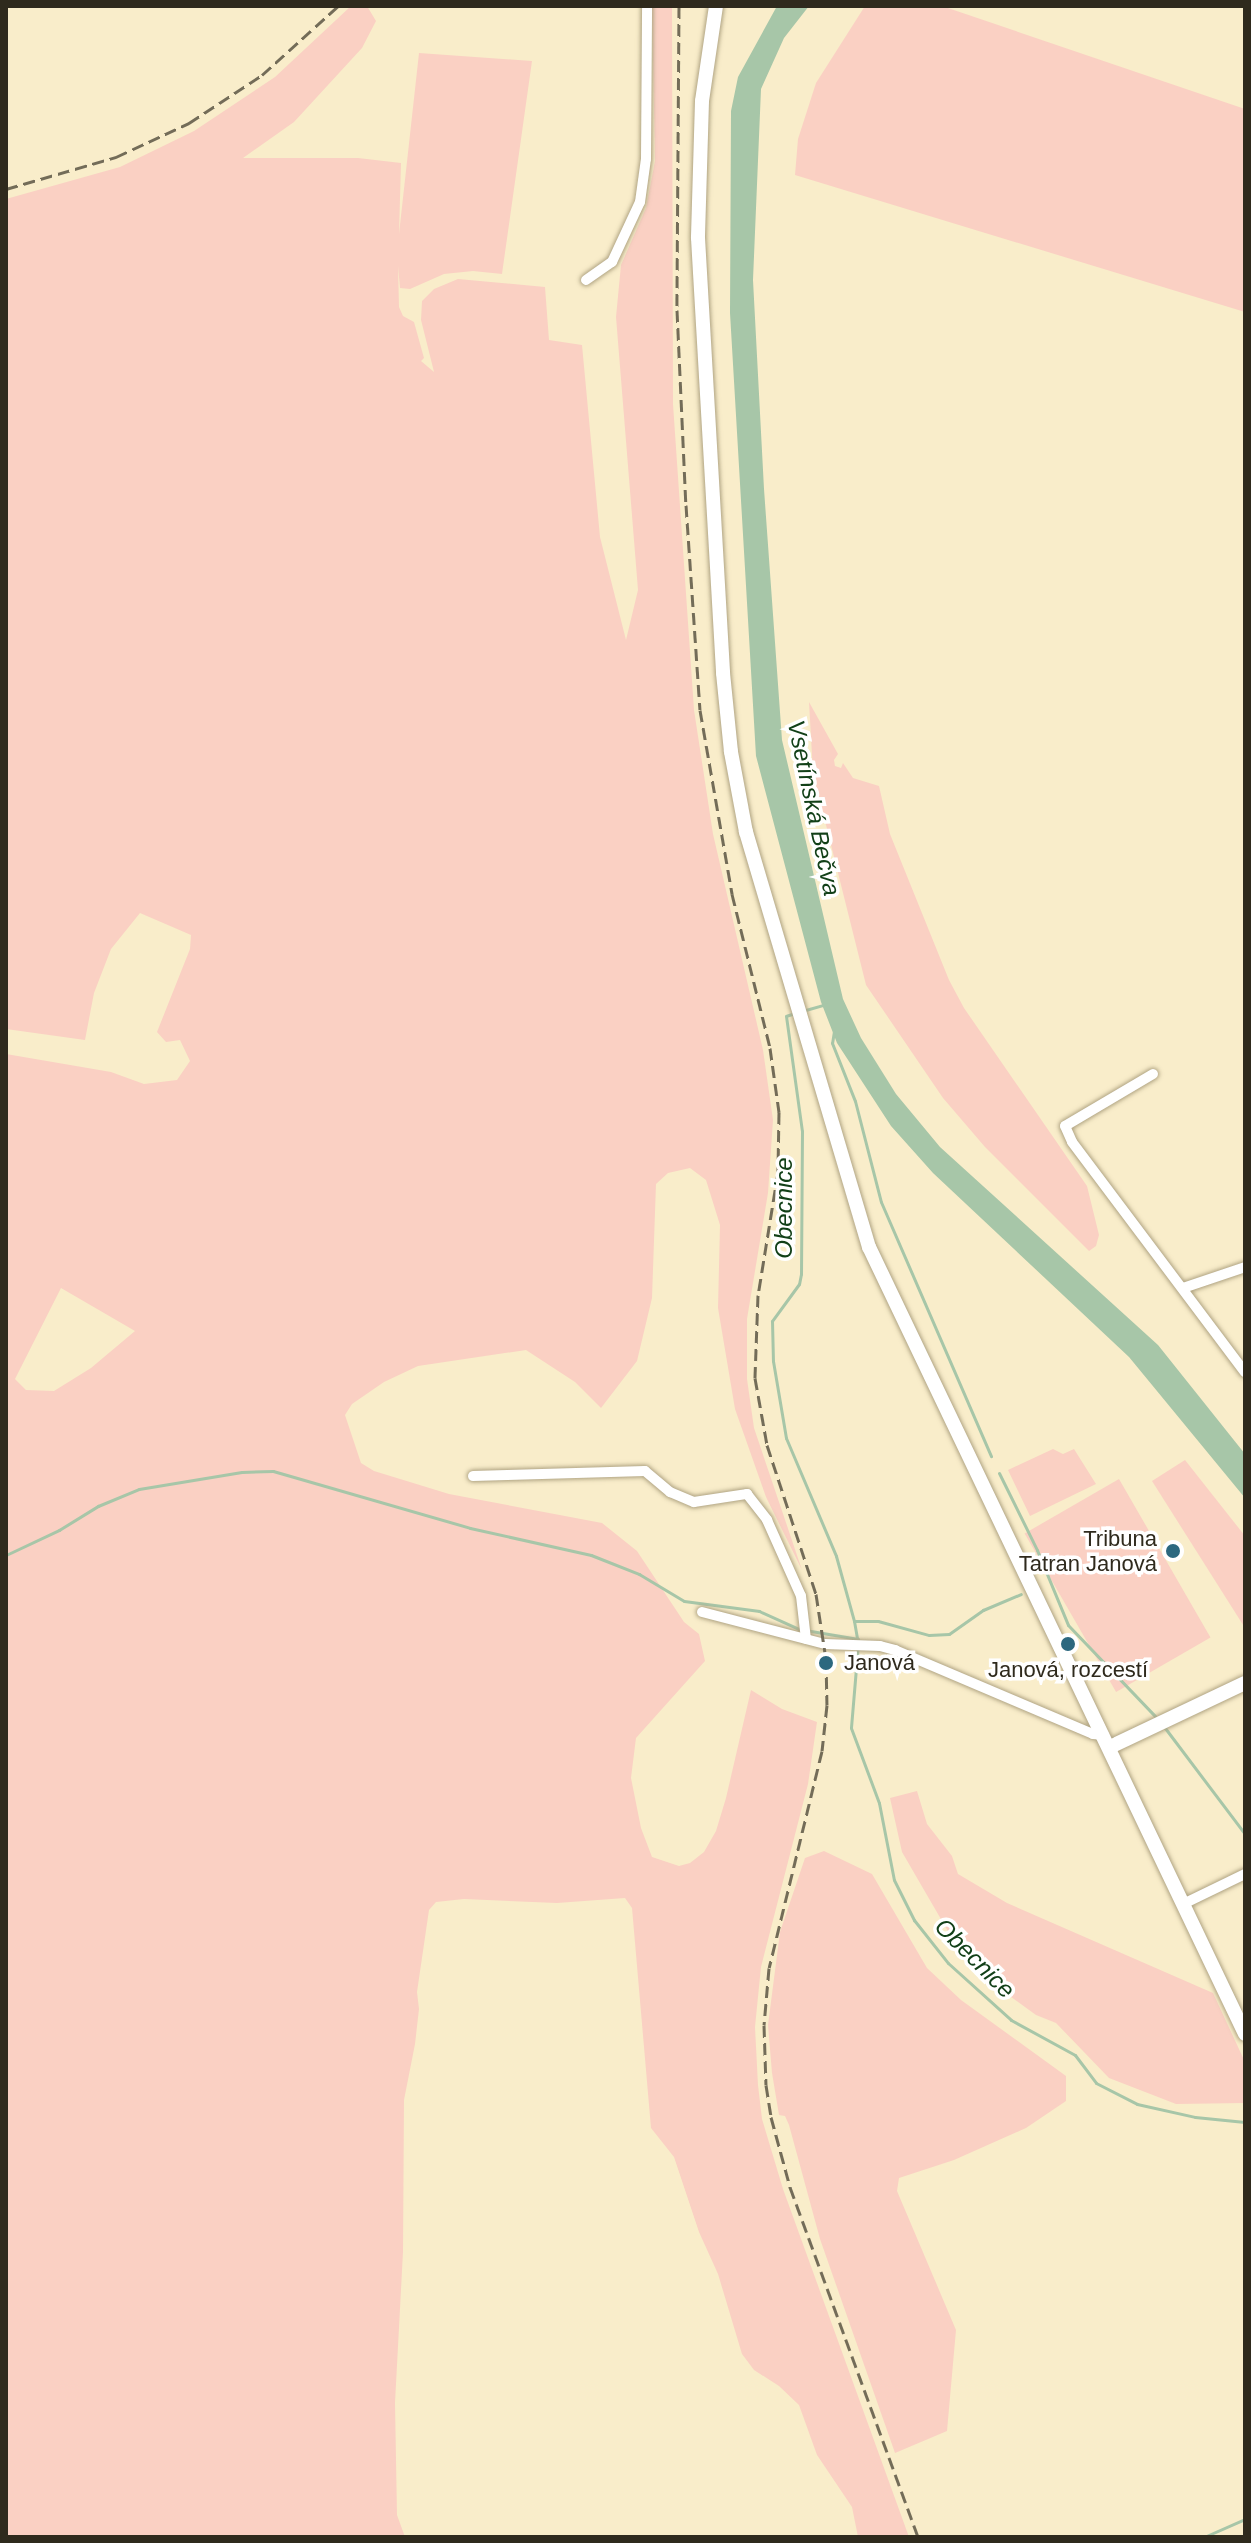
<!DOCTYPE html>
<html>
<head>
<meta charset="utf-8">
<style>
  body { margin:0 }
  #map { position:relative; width:1251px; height:2543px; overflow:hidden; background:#f9edca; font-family:Helvetica,sans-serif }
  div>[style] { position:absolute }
  .green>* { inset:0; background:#fad0c3; transform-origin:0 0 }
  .water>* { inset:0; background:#a7c6a8 }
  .stream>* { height:3px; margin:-1.5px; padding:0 1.5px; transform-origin:1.5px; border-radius:1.5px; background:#a7c6a8 }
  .roads { filter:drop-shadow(0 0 2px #b0a483) drop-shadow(0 0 2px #b0a483) }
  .street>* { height:10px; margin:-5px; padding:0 5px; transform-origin:5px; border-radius:5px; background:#fff }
  .secondary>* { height:14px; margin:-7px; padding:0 7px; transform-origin:7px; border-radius:7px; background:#fff }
  .rail>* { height:3px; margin-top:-1.5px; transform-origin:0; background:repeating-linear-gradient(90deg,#736c58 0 12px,transparent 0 18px) }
  .dots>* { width:22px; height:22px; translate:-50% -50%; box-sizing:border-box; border:4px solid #fff; border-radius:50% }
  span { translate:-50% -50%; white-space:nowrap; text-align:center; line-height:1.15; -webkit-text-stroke:7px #fff; paint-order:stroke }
  .poi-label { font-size:22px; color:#2f2a1d }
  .right { translate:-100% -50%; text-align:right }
  .left { translate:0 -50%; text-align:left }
  .water-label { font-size:24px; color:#124018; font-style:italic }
  .frame { position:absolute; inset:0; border:8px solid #2f2a1d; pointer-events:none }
</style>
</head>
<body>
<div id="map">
  <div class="green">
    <div style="clip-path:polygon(evenodd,351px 6px,367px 6px,376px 21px,362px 48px,294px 122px,243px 158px,358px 158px,401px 163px,399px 234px,419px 53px,532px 61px,502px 274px,473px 271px,444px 274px,410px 289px,400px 288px,398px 266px,399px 307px,403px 316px,414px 322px,424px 358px,421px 361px,434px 372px,421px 320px,422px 301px,434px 289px,458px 279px,545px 287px,549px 340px,582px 345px,600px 537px,626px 640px,638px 590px,616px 317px,621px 265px,646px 208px,655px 161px,652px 6px,672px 6px,673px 404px,694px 710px,713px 834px,763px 1050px,773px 1120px,768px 1193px,747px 1319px,747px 1379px,754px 1428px,802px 1570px,766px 1497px,735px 1409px,718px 1308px,720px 1225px,706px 1180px,690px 1168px,668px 1173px,656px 1184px,652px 1298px,637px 1361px,601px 1408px,575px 1382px,526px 1350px,418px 1366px,384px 1382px,352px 1404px,345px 1415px,361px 1463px,374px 1471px,449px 1494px,602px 1523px,637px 1551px,684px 1622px,699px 1634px,705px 1661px,636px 1738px,631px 1778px,641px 1828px,652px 1857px,679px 1866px,690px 1863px,704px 1852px,716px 1831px,726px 1798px,751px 1690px,782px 1709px,817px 1722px,808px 1784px,761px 1967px,755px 2027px,758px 2085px,762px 2119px,783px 2189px,909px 2537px,858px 2537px,852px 2507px,817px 2455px,799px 2405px,779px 2386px,754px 2370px,742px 2354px,718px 2274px,699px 2232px,674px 2157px,651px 2128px,632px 1908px,625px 1898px,557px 1903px,464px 1899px,436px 1902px,429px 1910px,417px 1992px,419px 2009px,415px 2044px,404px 2100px,403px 2252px,395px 2403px,397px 2515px,405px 2537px,6px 2537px,6px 1054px,111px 1072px,144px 1084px,177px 1080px,190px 1061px,180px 1040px,166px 1042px,157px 1032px,190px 949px,191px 935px,140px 913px,111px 949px,94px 993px,85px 1040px,6px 1029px,6px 199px,120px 167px,194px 131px,275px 77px,351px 6px,61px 1288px,135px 1331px,91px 1368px,54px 1391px,26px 1390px,15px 1379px,61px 1288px)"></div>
    <div style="clip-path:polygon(865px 6px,942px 6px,1245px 109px,1245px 312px,795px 175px,798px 139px,816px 83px)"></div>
    <div style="clip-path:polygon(809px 702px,838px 754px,834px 760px,835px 766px,841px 768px,843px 763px,853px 778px,879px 786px,890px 834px,949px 980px,964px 1008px,1087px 1186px,1099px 1235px,1096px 1246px,1089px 1251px,985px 1147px,943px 1098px,866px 985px,813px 773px)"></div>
    <div style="clip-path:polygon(1053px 1449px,1063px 1454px,1074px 1449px,1096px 1484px,1030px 1516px,1008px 1470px)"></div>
    <div style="clip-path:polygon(1185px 1460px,1245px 1536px,1245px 1628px,1152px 1481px)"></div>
    <div style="left:1119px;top:1479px;width:183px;height:109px;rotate:60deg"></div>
    <div style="clip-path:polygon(917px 1791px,927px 1824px,952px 1856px,958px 1874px,1007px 1903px,1213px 1993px,1245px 2062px,1245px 2103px,1176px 2104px,1109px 2078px,1056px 2023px,1036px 2015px,996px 1986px,960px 1952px,902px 1852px,890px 1798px)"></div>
    <div style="clip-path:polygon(824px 1851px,872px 1874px,927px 1968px,961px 2000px,1066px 2076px,1066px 2101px,1026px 2128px,954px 2160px,899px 2178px,897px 2191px,956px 2330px,947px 2431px,895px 2453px,820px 2239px,789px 2125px,785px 2116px,779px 2115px,772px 2073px,768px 2025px,780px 1932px,805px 1858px)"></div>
  </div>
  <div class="water">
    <div style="clip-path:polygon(777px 6px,809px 6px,784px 38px,761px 89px,753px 280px,764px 489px,782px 740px,843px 999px,861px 1038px,896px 1094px,940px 1147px,1158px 1345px,1245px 1454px,1245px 1498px,1129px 1357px,933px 1173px,891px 1126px,837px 1043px,821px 1002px,756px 756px,730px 313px,731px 111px,738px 77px)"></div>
  </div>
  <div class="stream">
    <div style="left:802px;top:1011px;width:25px;rotate:-16deg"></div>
    <div style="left:795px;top:1013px;width:9px;rotate:162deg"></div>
    <div style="left:786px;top:1016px;width:116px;rotate:82.1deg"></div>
    <div style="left:802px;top:1131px;width:143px;rotate:90.4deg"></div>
    <div style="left:801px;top:1274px;width:10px;rotate:101deg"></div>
    <div style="left:799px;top:1284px;width:46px;rotate:126.1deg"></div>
    <div style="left:772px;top:1321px;width:40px;rotate:88.6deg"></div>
    <div style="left:773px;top:1361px;width:78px;rotate:80.4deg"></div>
    <div style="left:786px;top:1438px;width:128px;rotate:67deg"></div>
    <div style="left:836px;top:1556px;width:67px;rotate:74.5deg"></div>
    <div style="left:854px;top:1621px;width:23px;rotate:80deg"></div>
    <div style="left:858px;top:1644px;width:84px;rotate:94.8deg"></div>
    <div style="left:851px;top:1728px;width:80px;rotate:69.5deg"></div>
    <div style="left:879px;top:1803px;width:78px;rotate:79deg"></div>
    <div style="left:894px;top:1880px;width:45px;rotate:63.4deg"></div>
    <div style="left:914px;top:1920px;width:55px;rotate:51.7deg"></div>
    <div style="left:948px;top:1963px;width:85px;rotate:42.1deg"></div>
    <div style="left:1011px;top:2020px;width:73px;rotate:28.7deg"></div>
    <div style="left:1075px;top:2055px;width:35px;rotate:53deg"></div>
    <div style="left:1096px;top:2083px;width:46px;rotate:27.1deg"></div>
    <div style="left:1137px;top:2104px;width:59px;rotate:12.6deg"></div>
    <div style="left:1195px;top:2117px;width:50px;rotate:5.7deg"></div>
    <div style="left:834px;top:1031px;width:12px;rotate:99deg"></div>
    <div style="left:832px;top:1043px;width:62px;rotate:68.4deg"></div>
    <div style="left:855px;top:1101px;width:104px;rotate:75.6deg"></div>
    <div style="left:881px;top:1202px;width:277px;rotate:66.6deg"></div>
    <div style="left:999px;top:1473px;width:86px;rotate:63.7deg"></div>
    <div style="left:1037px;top:1550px;width:81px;rotate:67.5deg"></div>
    <div style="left:1068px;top:1625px;width:126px;rotate:46.3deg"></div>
    <div style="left:6px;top:1555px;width:59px;rotate:-25.3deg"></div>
    <div style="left:59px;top:1530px;width:46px;rotate:-31.6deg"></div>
    <div style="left:98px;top:1506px;width:44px;rotate:-22.5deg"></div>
    <div style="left:139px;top:1489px;width:104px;rotate:-9.4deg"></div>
    <div style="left:242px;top:1472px;width:31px;rotate:-2deg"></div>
    <div style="left:273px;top:1471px;width:205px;rotate:16.1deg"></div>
    <div style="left:470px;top:1528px;width:124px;rotate:12.6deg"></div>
    <div style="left:591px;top:1555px;width:52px;rotate:21.6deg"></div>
    <div style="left:639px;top:1574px;width:52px;rotate:31deg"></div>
    <div style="left:684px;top:1601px;width:76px;rotate:7.6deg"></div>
    <div style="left:759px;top:1611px;width:44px;rotate:24.2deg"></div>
    <div style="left:799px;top:1629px;width:60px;rotate:9.6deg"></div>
    <div style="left:854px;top:1621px;width:24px"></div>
    <div style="left:878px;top:1621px;width:53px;rotate:15.4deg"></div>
    <div style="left:929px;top:1635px;width:20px;rotate:-3deg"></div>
    <div style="left:949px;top:1634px;width:42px;rotate:-35.2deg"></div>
    <div style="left:983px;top:1610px;width:41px;rotate:-22.8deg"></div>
    <div style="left:1165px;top:1728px;width:133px;rotate:53deg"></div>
    <div style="left:1204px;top:2537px;width:45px;rotate:-23.7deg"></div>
  </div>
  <div class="roads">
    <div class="street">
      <div style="left:586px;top:280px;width:32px;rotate:-35deg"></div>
      <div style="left:612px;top:262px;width:66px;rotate:-65deg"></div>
      <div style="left:640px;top:202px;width:43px;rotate:-82.1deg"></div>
      <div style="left:646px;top:159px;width:153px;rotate:-89.6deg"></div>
      <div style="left:1153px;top:1074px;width:102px;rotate:149.4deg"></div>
      <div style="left:1065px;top:1126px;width:17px;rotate:66deg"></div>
      <div style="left:1072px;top:1142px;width:288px;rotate:53.1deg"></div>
      <div style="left:1183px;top:1288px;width:65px;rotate:-18.7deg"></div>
      <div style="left:473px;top:1476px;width:172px;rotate:-1.7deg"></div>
      <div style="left:645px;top:1471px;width:33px;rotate:40deg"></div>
      <div style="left:670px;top:1492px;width:26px;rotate:23deg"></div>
      <div style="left:694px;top:1502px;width:54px;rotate:-8.6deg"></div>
      <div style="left:747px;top:1494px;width:33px;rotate:52deg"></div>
      <div style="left:767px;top:1520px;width:83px;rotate:65.9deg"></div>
      <div style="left:801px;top:1596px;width:43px;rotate:83.4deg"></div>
      <div style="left:702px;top:1612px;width:127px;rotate:14.6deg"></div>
      <div style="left:825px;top:1644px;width:55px;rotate:2.1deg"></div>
      <div style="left:880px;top:1646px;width:16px;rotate:15deg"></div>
      <div style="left:895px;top:1650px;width:215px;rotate:23deg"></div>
      <div style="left:1093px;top:1734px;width:11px;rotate:5deg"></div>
      <div style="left:1183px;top:1904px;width:69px;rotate:-25.8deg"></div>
    </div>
    <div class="secondary">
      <div style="left:716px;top:6px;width:96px;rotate:98.4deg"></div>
      <div style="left:702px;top:101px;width:137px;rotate:91.7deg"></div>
      <div style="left:698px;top:238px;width:436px;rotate:86.7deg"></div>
      <div style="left:723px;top:673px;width:79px;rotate:84.2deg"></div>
      <div style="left:731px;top:752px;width:81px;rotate:79.4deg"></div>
      <div style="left:746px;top:832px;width:433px;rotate:73.5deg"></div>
      <div style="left:869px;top:1247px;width:872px;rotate:64.46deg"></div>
      <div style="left:1110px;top:1747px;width:149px;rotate:-25.4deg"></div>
    </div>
  </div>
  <div class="rail">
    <div style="left:679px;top:6px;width:304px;rotate:90.4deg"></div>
    <div style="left:677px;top:310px;width:195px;rotate:87.4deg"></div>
    <div style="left:686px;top:505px;width:205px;rotate:86.1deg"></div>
    <div style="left:700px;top:710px;width:187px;rotate:80.1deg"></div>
    <div style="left:732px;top:894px;width:159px;rotate:76.1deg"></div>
    <div style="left:770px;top:1048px;width:65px;rotate:82deg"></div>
    <div style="left:779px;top:1112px;width:60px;rotate:91deg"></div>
    <div style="left:778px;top:1172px;width:125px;rotate:99.2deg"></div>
    <div style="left:758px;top:1295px;width:83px;rotate:92.1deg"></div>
    <div style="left:755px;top:1378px;width:68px;rotate:79.8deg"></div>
    <div style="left:767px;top:1445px;width:157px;rotate:71.8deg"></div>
    <div style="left:816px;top:1594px;width:66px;rotate:81.3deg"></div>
    <div style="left:826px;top:1659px;width:46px;rotate:88.8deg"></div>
    <div style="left:827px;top:1705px;width:46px;rotate:96.2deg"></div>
    <div style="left:822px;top:1751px;width:223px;rotate:103.7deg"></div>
    <div style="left:769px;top:1968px;width:57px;rotate:95deg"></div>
    <div style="left:764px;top:2025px;width:60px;rotate:88.1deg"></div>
    <div style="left:766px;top:2085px;width:32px;rotate:81deg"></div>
    <div style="left:771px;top:2117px;width:73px;rotate:74.8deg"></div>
    <div style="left:790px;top:2187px;width:373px;rotate:69.9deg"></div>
    <div style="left:6px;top:189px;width:115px;rotate:-16.2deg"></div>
    <div style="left:116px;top:157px;width:81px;rotate:-25deg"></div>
    <div style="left:189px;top:123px;width:87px;rotate:-33.3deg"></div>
    <div style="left:262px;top:75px;width:103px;rotate:-42.2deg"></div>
  </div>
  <div class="dots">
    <div style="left:1173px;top:1551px;background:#2c687f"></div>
    <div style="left:1068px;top:1644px;background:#2c687f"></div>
    <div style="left:826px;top:1663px;background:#2c687f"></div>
  </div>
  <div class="poi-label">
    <span class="right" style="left:1157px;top:1551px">Tribuna<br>Tatran Janová</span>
    <span class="left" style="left:844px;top:1663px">Janová</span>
    <span style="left:1068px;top:1670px">Janová, rozcestí</span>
  </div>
  <div class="water-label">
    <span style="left:814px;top:808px;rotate:78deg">Vsetínská Bečva</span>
    <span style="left:784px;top:1208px;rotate:-90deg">Obecnice</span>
    <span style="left:975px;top:1958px;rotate:45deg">Obecnice</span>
  </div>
  <div class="frame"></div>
</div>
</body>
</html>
